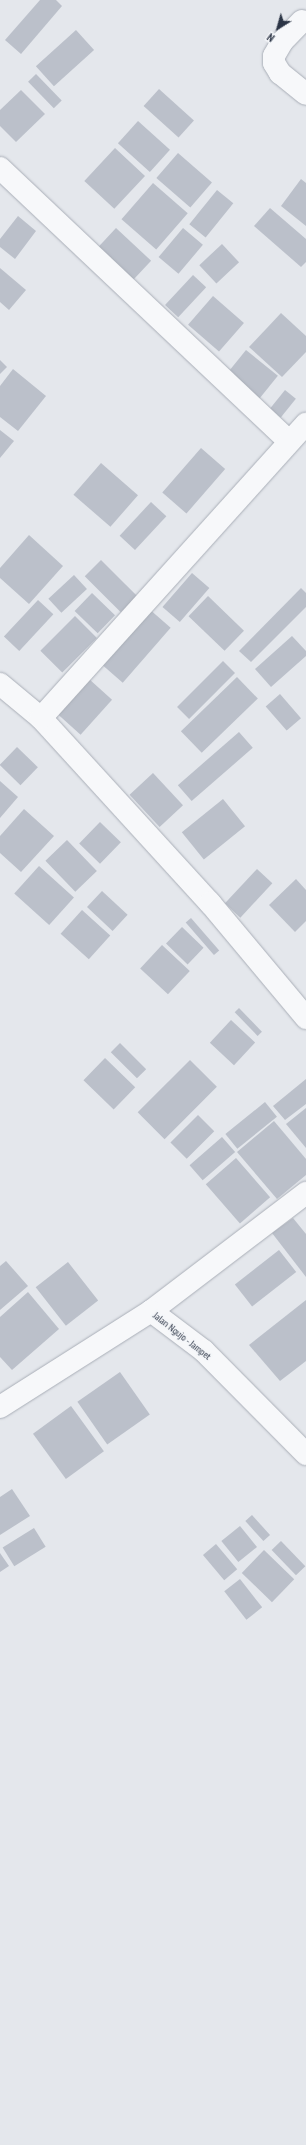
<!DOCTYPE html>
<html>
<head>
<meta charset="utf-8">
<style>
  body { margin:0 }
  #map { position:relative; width:306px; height:2145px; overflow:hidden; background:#e4e7ec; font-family:"PT Sans Narrow",sans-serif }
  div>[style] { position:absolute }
  .building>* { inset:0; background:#bbc0ca; transform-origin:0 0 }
  .roads { filter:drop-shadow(0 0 1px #a9aeb7) drop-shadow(0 0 1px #a9aeb7) }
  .minor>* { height:22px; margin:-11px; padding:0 11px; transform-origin:11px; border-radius:11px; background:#f7f8fa }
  span { translate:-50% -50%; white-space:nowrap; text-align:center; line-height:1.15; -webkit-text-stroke:3px #f4f6f9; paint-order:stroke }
  .street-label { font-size:10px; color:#2b3445 }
  .north { position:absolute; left:258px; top:8px; width:40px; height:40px; -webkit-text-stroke:3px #f4f6f9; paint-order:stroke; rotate:217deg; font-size:11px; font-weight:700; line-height:16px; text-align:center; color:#2b3445 }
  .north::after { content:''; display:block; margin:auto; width:14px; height:18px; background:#2b3445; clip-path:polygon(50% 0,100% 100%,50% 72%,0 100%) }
</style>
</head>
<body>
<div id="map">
  <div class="building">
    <div style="clip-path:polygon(40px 0,56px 0,62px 6px,21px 54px,5px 40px)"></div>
    <div style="left:76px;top:30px;width:27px;height:54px;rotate:48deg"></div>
    <div style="left:36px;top:74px;width:37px;height:11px;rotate:46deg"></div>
    <div style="left:159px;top:89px;width:47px;height:23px;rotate:42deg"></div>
    <div style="clip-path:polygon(21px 90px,45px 114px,16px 142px,0 126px,0 110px)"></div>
    <div style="left:138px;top:121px;width:43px;height:30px;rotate:42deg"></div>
    <div style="left:115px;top:148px;width:41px;height:45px;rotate:43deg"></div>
    <div style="left:178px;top:153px;width:45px;height:33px;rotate:41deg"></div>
    <div style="clip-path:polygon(301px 179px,306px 183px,306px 226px,281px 206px)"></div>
    <div style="left:153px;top:183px;width:46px;height:48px;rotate:41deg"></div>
    <div style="left:217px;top:190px;width:21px;height:44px;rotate:39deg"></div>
    <div style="clip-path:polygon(270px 208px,306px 239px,306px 262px,301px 267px,254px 226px)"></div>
    <div style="clip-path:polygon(18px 216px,36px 231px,15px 259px,0 247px,0 239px)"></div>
    <div style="left:116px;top:228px;width:48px;height:33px;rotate:43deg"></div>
    <div style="left:183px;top:228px;width:26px;height:38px;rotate:40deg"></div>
    <div style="left:222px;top:244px;width:25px;height:31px;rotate:47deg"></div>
    <div style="clip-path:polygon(0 268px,26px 290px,9px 310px,0 302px)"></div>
    <div style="left:193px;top:275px;width:18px;height:41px;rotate:43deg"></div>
    <div style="left:213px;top:296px;width:41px;height:38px;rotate:41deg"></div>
    <div style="clip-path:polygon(281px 313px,306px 336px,306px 352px,282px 377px,249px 347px)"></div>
    <div style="left:246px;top:350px;width:41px;height:33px;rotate:39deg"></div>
    <div style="clip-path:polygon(0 360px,7px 367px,0 374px)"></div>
    <div style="clip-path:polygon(13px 369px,46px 396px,18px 431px,0 417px,0 386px)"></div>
    <div style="left:285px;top:390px;width:14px;height:24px;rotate:39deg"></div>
    <div style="clip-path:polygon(0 430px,14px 441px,0 458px)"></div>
    <div style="left:201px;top:448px;width:32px;height:59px;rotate:41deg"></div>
    <div style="left:101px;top:463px;width:49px;height:42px;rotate:41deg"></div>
    <div style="left:151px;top:502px;width:21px;height:46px;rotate:43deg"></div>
    <div style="clip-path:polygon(29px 535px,63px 566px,29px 604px,0 578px,0 568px)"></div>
    <div style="left:101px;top:560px;width:51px;height:23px;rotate:45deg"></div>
    <div style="left:192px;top:573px;width:23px;height:45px;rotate:41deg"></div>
    <div style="left:74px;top:575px;width:19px;height:35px;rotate:47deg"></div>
    <div style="clip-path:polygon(301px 588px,306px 593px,306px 607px,251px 662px,239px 651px)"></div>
    <div style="left:92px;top:593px;width:32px;height:25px;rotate:44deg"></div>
    <div style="left:208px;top:596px;width:50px;height:28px;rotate:44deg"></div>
    <div style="left:38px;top:600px;width:21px;height:50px;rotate:43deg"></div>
    <div style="left:148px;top:608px;width:30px;height:73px;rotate:41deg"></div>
    <div style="left:75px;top:616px;width:31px;height:49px;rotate:45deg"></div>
    <div style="clip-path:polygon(292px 636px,306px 651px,306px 656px,271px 687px,255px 669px)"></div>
    <div style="left:223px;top:661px;width:17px;height:65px;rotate:45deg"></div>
    <div style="left:237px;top:677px;width:30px;height:78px;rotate:46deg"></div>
    <div style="left:89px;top:679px;width:31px;height:47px;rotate:42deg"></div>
    <div style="left:280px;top:694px;width:32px;height:19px;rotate:49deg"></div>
    <div style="left:239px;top:732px;width:21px;height:81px;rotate:49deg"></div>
    <div style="left:17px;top:747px;width:29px;height:25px;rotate:44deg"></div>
    <div style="left:153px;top:773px;width:44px;height:32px;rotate:47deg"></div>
    <div style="clip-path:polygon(0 781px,18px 797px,0 818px)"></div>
    <div style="left:223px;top:799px;width:35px;height:53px;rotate:51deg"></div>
    <div style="clip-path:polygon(24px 809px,54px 836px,21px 872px,0 853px,0 836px)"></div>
    <div style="left:100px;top:822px;width:29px;height:30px;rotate:44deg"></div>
    <div style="left:67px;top:840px;width:43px;height:30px;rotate:46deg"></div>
    <div style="left:39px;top:866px;width:47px;height:37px;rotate:42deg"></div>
    <div style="left:257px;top:869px;width:21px;height:47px;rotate:43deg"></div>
    <div style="clip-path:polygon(296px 879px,306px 890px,306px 921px,295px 932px,269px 905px)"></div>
    <div style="left:102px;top:891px;width:35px;height:22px;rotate:43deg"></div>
    <div style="left:82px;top:910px;width:38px;height:32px;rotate:42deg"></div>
    <div style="left:191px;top:918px;width:43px;height:7px;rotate:49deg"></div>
    <div style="left:182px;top:927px;width:30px;height:23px;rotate:44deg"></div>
    <div style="left:162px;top:945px;width:38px;height:32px;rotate:43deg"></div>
    <div style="left:239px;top:1008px;width:33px;height:6px;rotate:46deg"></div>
    <div style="left:231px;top:1020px;width:33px;height:31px;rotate:43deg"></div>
    <div style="left:120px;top:1043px;width:37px;height:13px;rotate:45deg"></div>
    <div style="left:105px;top:1058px;width:42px;height:31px;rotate:44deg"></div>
    <div style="left:190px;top:1060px;width:38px;height:74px;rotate:45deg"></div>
    <div style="clip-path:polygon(306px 1079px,306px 1104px,285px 1120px,273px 1106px)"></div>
    <div style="left:265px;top:1102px;width:19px;height:51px;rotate:51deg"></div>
    <div style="clip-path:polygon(306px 1108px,306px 1148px,286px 1124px)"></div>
    <div style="left:198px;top:1115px;width:23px;height:39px;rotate:45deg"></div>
    <div style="clip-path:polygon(274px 1121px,306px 1159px,306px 1175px,277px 1199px,237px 1152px)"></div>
    <div style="left:222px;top:1137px;width:20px;height:43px;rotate:49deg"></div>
    <div style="left:236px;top:1158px;width:52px;height:40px;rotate:49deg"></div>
    <div style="clip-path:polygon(293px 1218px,306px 1234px,306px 1277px,272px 1233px)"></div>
    <div style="left:279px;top:1250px;width:28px;height:56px;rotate:52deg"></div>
    <div style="clip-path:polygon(6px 1261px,28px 1286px,0 1310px,0 1266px)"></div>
    <div style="left:68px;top:1262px;width:49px;height:41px;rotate:52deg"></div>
    <div style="clip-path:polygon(28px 1292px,59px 1329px,12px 1370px,0 1357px,0 1317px)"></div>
    <div style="clip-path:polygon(306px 1300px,306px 1361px,280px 1381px,249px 1345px)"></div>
    <div style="left:120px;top:1372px;width:52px;height:52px;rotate:55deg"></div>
    <div style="left:71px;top:1406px;width:56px;height:47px;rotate:54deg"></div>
    <div style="clip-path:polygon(12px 1489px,30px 1516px,0 1535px,0 1497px)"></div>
    <div style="left:252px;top:1515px;width:27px;height:9px;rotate:48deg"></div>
    <div style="left:240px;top:1526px;width:27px;height:24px;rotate:51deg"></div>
    <div style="left:34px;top:1528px;width:22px;height:37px;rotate:58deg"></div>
    <div style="left:281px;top:1541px;width:35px;height:13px;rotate:46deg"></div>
    <div style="left:216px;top:1544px;width:33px;height:17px;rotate:50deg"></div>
    <div style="left:264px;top:1550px;width:42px;height:32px;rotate:44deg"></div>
    <div style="clip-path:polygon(0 1553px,9px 1566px,0 1572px)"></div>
    <div style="left:240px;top:1579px;width:36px;height:20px;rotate:52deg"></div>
  </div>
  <div class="roads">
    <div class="minor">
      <div style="left:302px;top:21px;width:29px;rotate:134deg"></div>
      <div style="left:282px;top:42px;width:16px;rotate:120deg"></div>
      <div style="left:274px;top:56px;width:7px;rotate:90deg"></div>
      <div style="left:274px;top:63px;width:12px;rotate:59deg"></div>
      <div style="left:280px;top:73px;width:33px;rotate:39deg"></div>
      <div style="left:0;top:168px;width:398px;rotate:43.4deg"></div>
      <div style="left:0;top:684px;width:53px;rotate:39.7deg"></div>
      <div style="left:41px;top:718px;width:251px;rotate:47.6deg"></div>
      <div style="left:210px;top:903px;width:150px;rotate:50.1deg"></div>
      <div style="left:41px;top:718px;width:396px;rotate:-48deg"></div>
      <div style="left:151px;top:1311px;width:195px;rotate:-37.3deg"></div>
      <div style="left:0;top:1407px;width:179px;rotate:-32.4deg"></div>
      <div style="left:151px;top:1311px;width:66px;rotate:37deg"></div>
      <div style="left:204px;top:1351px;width:145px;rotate:45.3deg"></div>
    </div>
  </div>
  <div class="street-label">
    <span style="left:182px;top:1336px;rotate:38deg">Jalan Ngujo - Jampet</span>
  </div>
  <div class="north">N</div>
</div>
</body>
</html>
